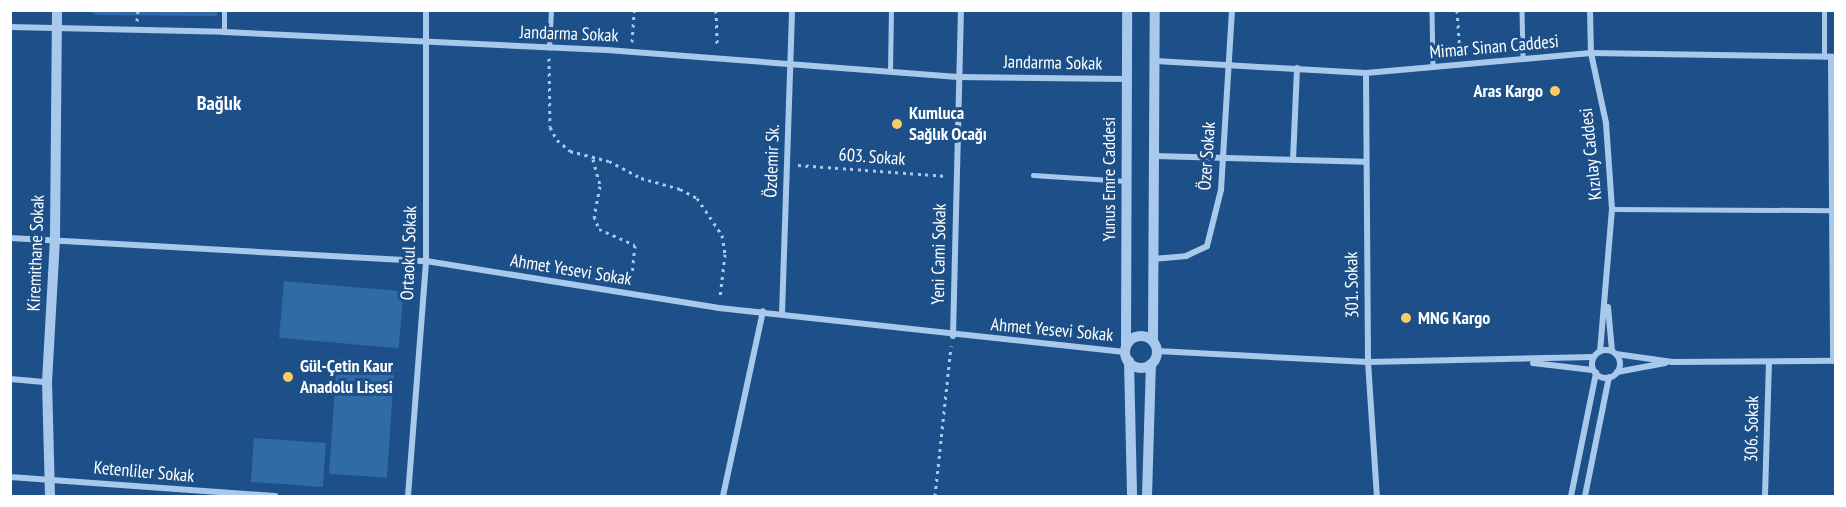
<!DOCTYPE html>
<html>
<head>
<meta charset="utf-8">
<style>
  body { margin:0 }
  #map { position:relative; width:1846px; height:507px; overflow:hidden; background:#1d5089; font-family:"PT Sans Narrow",sans-serif }
  div>[style] { position:absolute }
  .green>* { inset:0; background:#306ba7; transform-origin:0 0 }
  .path>* { height:3px; margin-top:-1.5px; transform-origin:0; background:repeating-linear-gradient(90deg,#a8c9ec 0 3px,transparent 0 7.5px) }
  .service>* { height:4.5px; margin:-2.25px; padding:0 2.25px; transform-origin:2.25px; border-radius:2.25px; background:#a8c9ec }
  .minor>* { height:6px; margin:-3px; padding:0 3px; transform-origin:3px; border-radius:3px; background:#a8c9ec }
  .minor>.ring { margin:-3px; padding:0; box-sizing:content-box; background:none; border:6px solid #a8c9ec; border-radius:50% }
  .tertiary>* { height:10px; margin:-5px; padding:0 5px; transform-origin:5px; border-radius:5px; background:#a8c9ec }
  .tertiary>.ring { margin:-5px; padding:0; box-sizing:content-box; background:none; border:10px solid #a8c9ec; border-radius:50% }
  .dots>* { width:16px; height:16px; translate:-50% -50%; box-sizing:border-box; border:3px solid #1d5089; border-radius:50% }
  span { translate:-50% -50%; white-space:nowrap; text-align:center; line-height:1.15; -webkit-text-stroke:6px #1d5089; paint-order:stroke }
  .street-label { font-size:18px; color:#fff }
  .poi-label { font-size:18px; color:#fff; font-weight:700 }
  .right { translate:-100% -50%; text-align:right }
  .left { translate:0 -50%; text-align:left }
  .neighbourhood-label { font-size:20px; color:#fff; font-weight:700 }
  .frame { position:absolute; inset:0; border:12px solid #fff; pointer-events:none }
</style>
</head>
<body>
<div id="map">
  <div class="green">
    <div style="clip-path:polygon(217px 11px,217px 16px,209px 16px,96px 15px,91px 11px)"></div>
    <div style="left:284px;top:281px;width:120px;height:57px;rotate:5deg"></div>
    <div style="left:337px;top:359px;width:58px;height:115px;rotate:4deg"></div>
    <div style="left:254px;top:438px;width:72px;height:44px;rotate:4deg"></div>
  </div>
  <div class="path">
    <div style="left:716px;top:10px;width:37px;rotate:88deg"></div>
    <div style="left:1457px;top:10px;width:44px;rotate:86.1deg"></div>
    <div style="left:137px;top:21px;width:11px;rotate:-85deg"></div>
    <div style="left:632px;top:42px;width:32px;rotate:-86deg"></div>
    <div style="left:549px;top:58px;width:69px;rotate:89.2deg"></div>
    <div style="left:550px;top:127px;width:15px;rotate:62deg"></div>
    <div style="left:557px;top:140px;width:17px;rotate:40deg"></div>
    <div style="left:570px;top:151px;width:40px;rotate:14.4deg"></div>
    <div style="left:609px;top:161px;width:36px;rotate:28deg"></div>
    <div style="left:641px;top:178px;width:41px;rotate:15.8deg"></div>
    <div style="left:680px;top:189px;width:19px;rotate:28deg"></div>
    <div style="left:697px;top:198px;width:45px;rotate:56deg"></div>
    <div style="left:722px;top:235px;width:19px;rotate:81deg"></div>
    <div style="left:725px;top:254px;width:43px;rotate:96.6deg"></div>
    <div style="left:593px;top:159px;width:28px;rotate:75deg"></div>
    <div style="left:600px;top:186px;width:31px;rotate:101deg"></div>
    <div style="left:594px;top:216px;width:14px;rotate:69deg"></div>
    <div style="left:599px;top:229px;width:39px;rotate:24deg"></div>
    <div style="left:635px;top:245px;width:39px;rotate:96deg"></div>
    <div style="left:798px;top:165px;width:149px;rotate:4.2deg"></div>
    <div style="left:935px;top:496px;width:151px;rotate:-83.9deg"></div>
  </div>
  <div class="service">
    <div style="left:1432px;top:10px;width:57px;rotate:89deg"></div>
    <div style="left:1522px;top:10px;width:49px;rotate:88.8deg"></div>
    <div style="left:224px;top:32px;width:22px;rotate:-90deg"></div>
    <div style="left:549px;top:48px;width:38px;rotate:-87deg"></div>
    <div style="left:1824px;top:57px;width:47px;rotate:-90deg"></div>
    <div style="left:890px;top:71px;width:61px;rotate:-89.1deg"></div>
    <div style="left:1033px;top:175px;width:93px;rotate:3.7deg"></div>
    <div style="left:1612px;top:209px;width:220px;rotate:0.3deg"></div>
  </div>
  <div class="minor">
    <div style="left:1590px;top:10px;width:43px;rotate:88.7deg"></div>
    <div style="left:1591px;top:53px;width:72px;rotate:77.9deg"></div>
    <div style="left:1606px;top:123px;width:86px;rotate:86deg"></div>
    <div style="left:1612px;top:209px;width:143px;rotate:94.8deg"></div>
    <div style="left:10px;top:27px;width:214px;rotate:1.3deg"></div>
    <div style="left:224px;top:32px;width:383px;rotate:2.7deg"></div>
    <div style="left:607px;top:50px;width:352px;rotate:4.4deg"></div>
    <div style="left:958px;top:77px;width:167px;rotate:0.7deg"></div>
    <div style="left:1831px;top:57px;width:304px;rotate:89.6deg"></div>
    <div style="left:1156px;top:61px;width:210px;rotate:3.3deg"></div>
    <div style="left:1366px;top:73px;width:226px;rotate:-5.1deg"></div>
    <div style="left:1591px;top:53px;width:245px;rotate:0.9deg"></div>
    <div style="left:1366px;top:73px;width:289px;rotate:89.6deg"></div>
    <div style="left:1368px;top:362px;width:134px;rotate:86.2deg"></div>
    <div style="left:1155px;top:156px;width:210px;rotate:1.6deg"></div>
    <div style="left:1293px;top:160px;width:92px;rotate:-87.5deg"></div>
    <div style="left:10px;top:238px;width:417px;rotate:3.2deg"></div>
    <div style="left:426px;top:261px;width:297px;rotate:9.1deg"></div>
    <div style="left:719px;top:308px;width:408px;rotate:6.2deg"></div>
    <div style="left:1153px;top:259px;width:33px;rotate:-5deg"></div>
    <div style="left:1186px;top:256px;width:23px;rotate:-25deg"></div>
    <div style="left:1207px;top:246px;width:58px;rotate:-76deg"></div>
    <div style="left:1221px;top:190px;width:180px;rotate:-86.5deg"></div>
    <div style="left:1608px;top:307px;width:44px;rotate:84.8deg"></div>
    <div style="left:782px;top:314px;width:304px;rotate:-88.1deg"></div>
    <div style="left:953px;top:336px;width:326px;rotate:-88.6deg"></div>
    <div class="ring" style="left:1592px;top:350px;width:22px;height:22px"></div>
    <div style="left:1157px;top:351px;width:211px;rotate:3deg"></div>
    <div style="left:1368px;top:362px;width:225px;rotate:-1.3deg"></div>
    <div style="left:1616px;top:354px;width:57px;rotate:8.1deg"></div>
    <div style="left:1672px;top:362px;width:163px;rotate:-0.4deg"></div>
    <div style="left:1533px;top:363px;width:60px;rotate:6.7deg"></div>
    <div style="left:1617px;top:372px;width:49px;rotate:-10.6deg"></div>
    <div style="left:10px;top:379px;width:37px;rotate:5deg"></div>
    <div style="left:10px;top:477px;width:266px;rotate:4.1deg"></div>
    <div style="left:408px;top:496px;width:236px;rotate:-85.6deg"></div>
    <div style="left:426px;top:261px;width:251px;rotate:-90deg"></div>
    <div style="left:723px;top:496px;width:189px;rotate:-77.8deg"></div>
    <div style="left:1571px;top:496px;width:126px;rotate:-78.5deg"></div>
    <div style="left:1585px;top:496px;width:121px;rotate:-78.6deg"></div>
    <div style="left:1765px;top:496px;width:134px;rotate:-88.3deg"></div>
  </div>
  <div class="tertiary">
    <div class="ring" style="left:1125px;top:336px;width:22px;height:22px"></div>
    <div style="left:1153px;top:341px;width:331px;rotate:-89.7deg"></div>
    <div style="left:1126px;top:346px;width:336px;rotate:-89.8deg"></div>
    <div style="left:1129px;top:361px;width:135px;rotate:88.7deg"></div>
    <div style="left:50px;top:496px;width:114px;rotate:-91.5deg"></div>
    <div style="left:47px;top:382px;width:144px;rotate:-86.8deg"></div>
    <div style="left:55px;top:238px;width:228px;rotate:-89.5deg"></div>
    <div style="left:1147px;top:496px;width:132px;rotate:-88.3deg"></div>
  </div>
  <div class="dots">
    <div style="left:1555px;top:91px;background:#fbcb66"></div>
    <div style="left:897px;top:124px;background:#fbcb66"></div>
    <div style="left:1406px;top:318px;background:#fbcb66"></div>
    <div style="left:288px;top:377px;background:#fbcb66"></div>
  </div>
  <div class="street-label">
    <span style="left:569px;top:34px;rotate:2deg">Jandarma Sokak</span>
    <span style="left:1494px;top:47px;rotate:-5deg">Mimar Sinan Caddesi</span>
    <span style="left:1053px;top:63px;rotate:1deg">Jandarma Sokak</span>
    <span style="left:1591px;top:154px;rotate:-96deg">Kızılay Caddesi</span>
    <span style="left:1207px;top:156px;rotate:-86deg">Özer Sokak</span>
    <span style="left:872px;top:157px;rotate:4deg">603. Sokak</span>
    <span style="left:772px;top:161px;rotate:-88deg">Özdemir Sk.</span>
    <span style="left:1109px;top:179px;rotate:-90deg">Yunus Emre Caddesi</span>
    <span style="left:36px;top:253px;rotate:-88deg">Kiremithane Sokak</span>
    <span style="left:409px;top:253px;rotate:-88deg">Ortaokul Sokak</span>
    <span style="left:939px;top:254px;rotate:-89deg">Yeni Cami Sokak</span>
    <span style="left:571px;top:270px;rotate:9deg">Ahmet Yesevi Sokak</span>
    <span style="left:1352px;top:285px;rotate:-91deg">301. Sokak</span>
    <span style="left:1052px;top:330px;rotate:5deg">Ahmet Yesevi Sokak</span>
    <span style="left:1752px;top:429px;rotate:-89deg">306. Sokak</span>
    <span style="left:144px;top:472px;rotate:5deg">Ketenliler Sokak</span>
  </div>
  <div class="poi-label">
    <span class="right" style="left:1543px;top:91px">Aras Kargo</span>
    <span class="left" style="left:909px;top:124px">Kumluca<br>Sağlık Ocağı</span>
    <span class="left" style="left:1418px;top:318px">MNG Kargo</span>
    <span class="left" style="left:300px;top:377px">Gül-Çetin Kaur<br>Anadolu Lisesi</span>
  </div>
  <div class="neighbourhood-label">
    <span style="left:219px;top:103px">Bağlık</span>
  </div>
  <div class="frame"></div>
</div>
</body>
</html>
